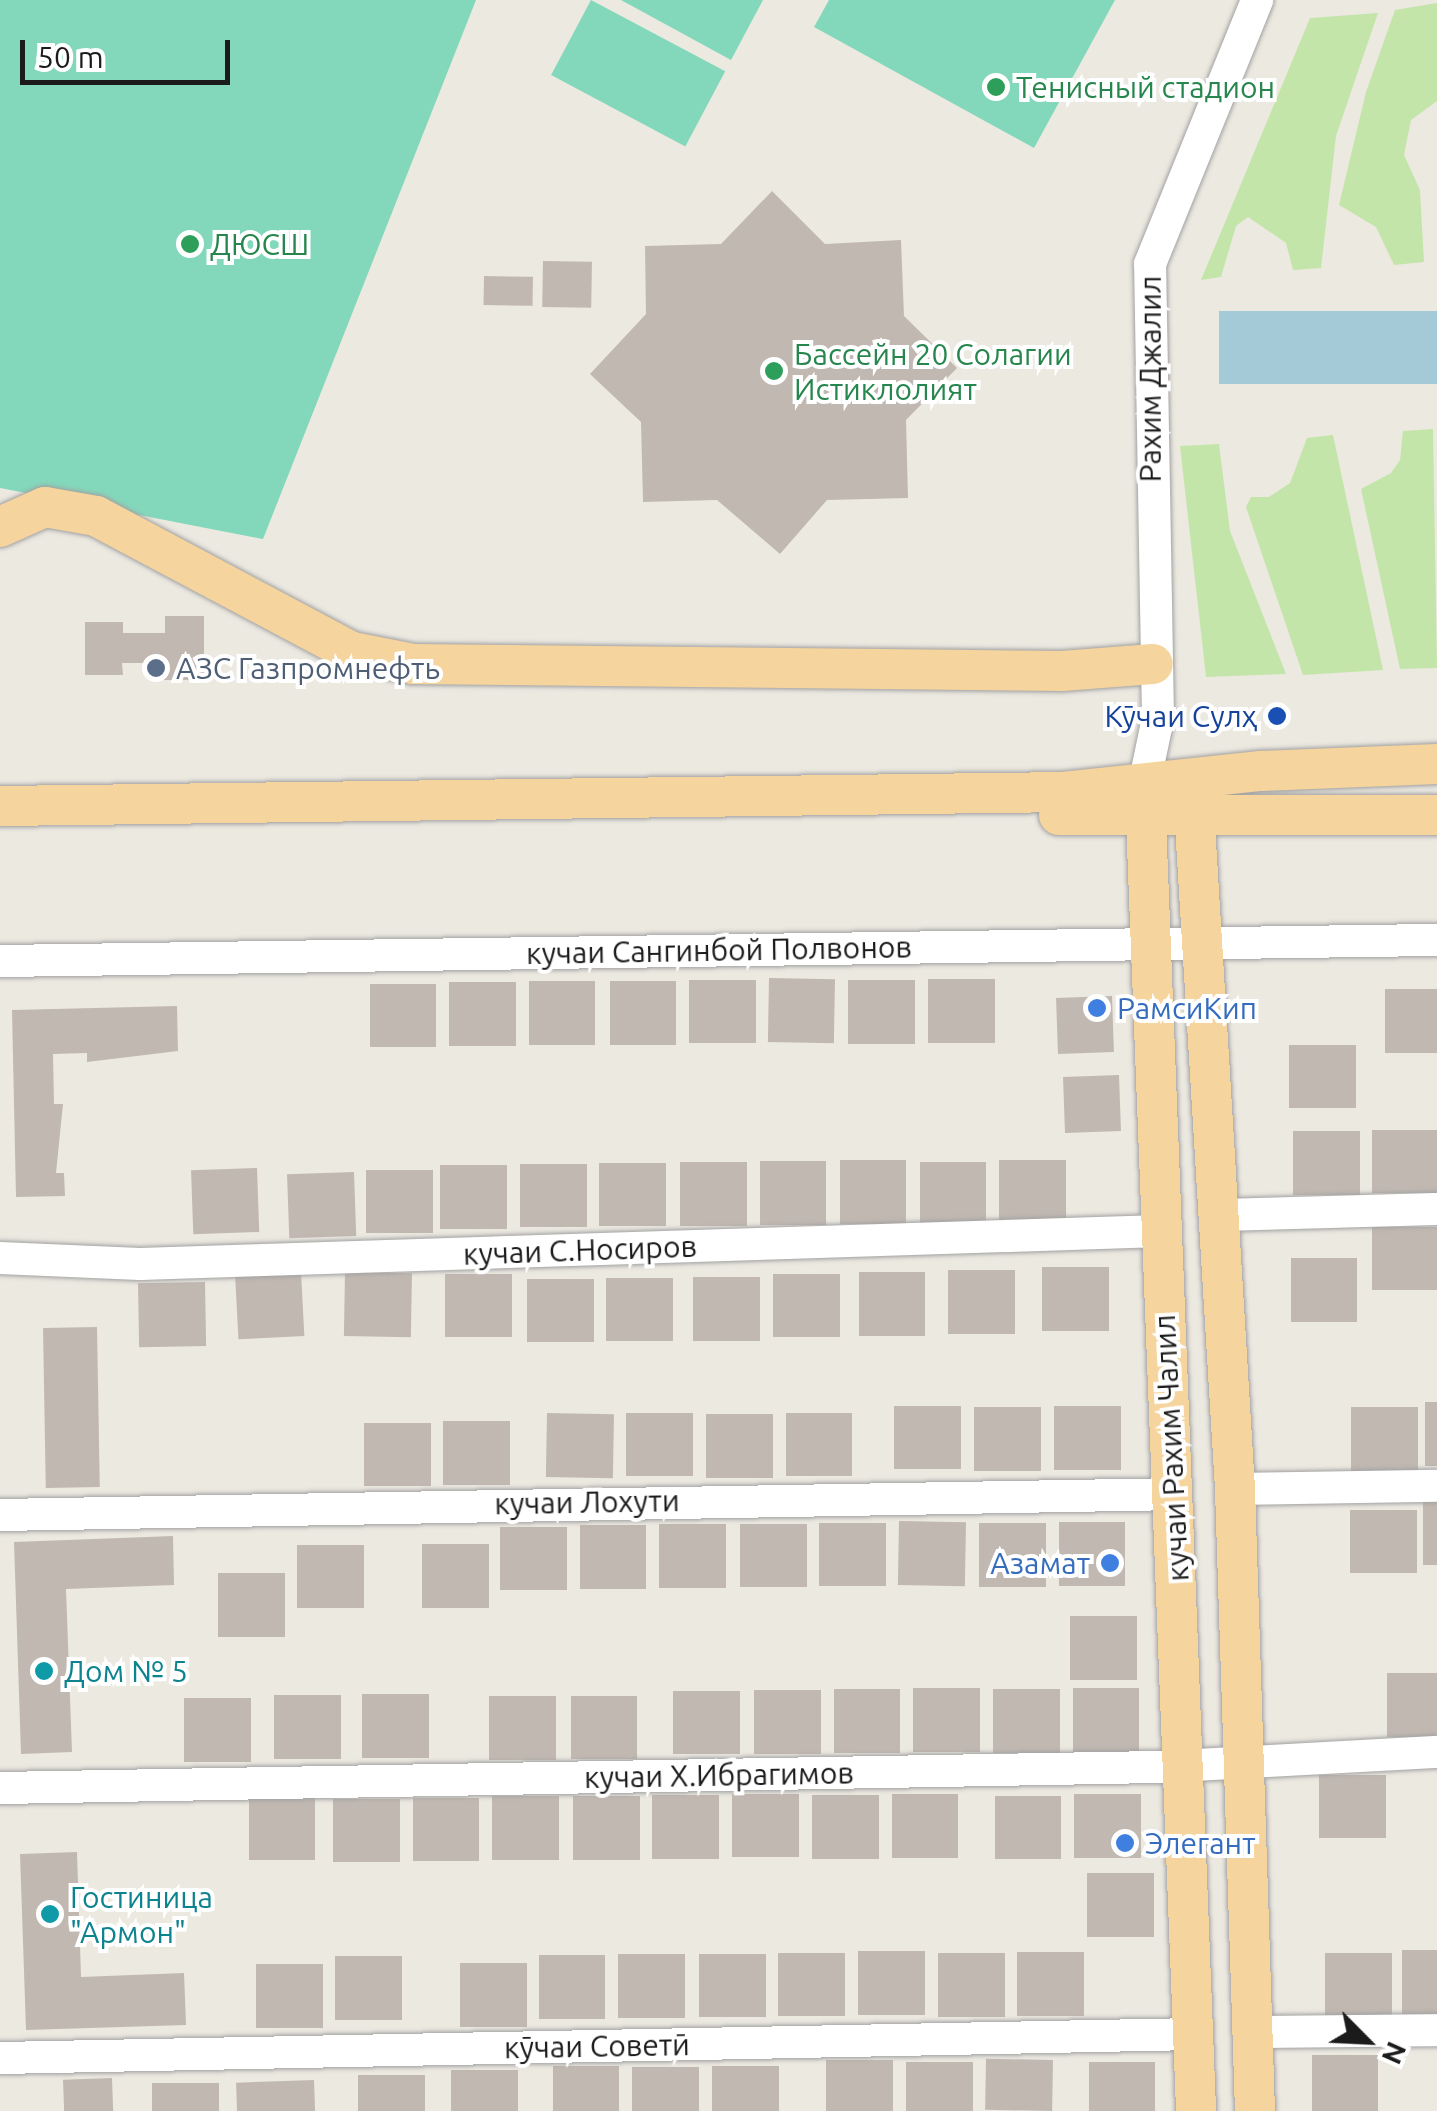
<!DOCTYPE html>
<html>
<head>
<meta charset="utf-8">
<style>
  body { margin:0 }
  #map { position:relative; width:1437px; height:2111px; overflow:hidden; background:#ece9e1; font-family:Ubuntu,sans-serif }
  div>[style] { position:absolute }
  .grass>* { inset:0; background:#c4e5a9 }
  .pitch>* { inset:0; background:#83d8bb; transform-origin:0 0 }
  .water>* { inset:0; background:#a4cad8; transform-origin:0 0 }
  .building>* { inset:0; background:#c1b8b1; transform-origin:0 0 }
  .roads { filter:drop-shadow(0 0 2px #a2a2a2) drop-shadow(0 0 2px #a2a2a2) }
  .minor>* { height:32px; margin:-16px; padding:0 16px; transform-origin:16px; border-radius:16px; background:#fff }
  .major>* { height:40px; margin:-20px; padding:0 20px; transform-origin:20px; border-radius:20px; background:#f6d49d }
  .dots>* { width:28px; height:28px; translate:-50% -50%; box-sizing:border-box; border:5px solid #fff; border-radius:50% }
  span { translate:-50% -50%; white-space:nowrap; text-align:center; line-height:1.15; -webkit-text-stroke:8px #fff; paint-order:stroke }
  .leisure-label { font-size:30px; color:#27864d }
  .left { translate:0 -50%; text-align:left }
  .street-label { font-size:30px; color:#1b1b1b }
  .service-label { font-size:30px; color:#4e5e75 }
  .transit-label { font-size:30px; color:#164399 }
  .right { translate:-100% -50%; text-align:right }
  .shop-label { font-size:30px; color:#366cbe }
  .culture-label { font-size:30px; color:#0d838f }
  .north { position:absolute; left:1317px; top:1991px; width:100px; height:100px; -webkit-text-stroke:8px #fff; paint-order:stroke; rotate:114deg; font-size:28px; font-weight:700; line-height:40px; text-align:center; color:#1b1b1b }
  .north::after { content:''; display:block; margin:auto; width:35px; height:45px; background:#1b1b1b; clip-path:polygon(50% 0,100% 100%,50% 72%,0 100%) }
  .scale { position:absolute; left:20px; top:40px; width:210px; height:45px; box-sizing:border-box; border:5px solid #1b1b1b; border-top:0; padding-left:12px; font-size:30px; line-height:35px; white-space:nowrap; color:#1b1b1b; -webkit-text-stroke:8px #fff; paint-order:stroke }
</style>
</head>
<body>
<div id="map">
  <div class="grass">
    <div style="clip-path:polygon(1437px 3px,1437px 101px,1411px 120px,1404px 155px,1420px 190px,1424px 262px,1394px 265px,1376px 227px,1339px 205px,1366px 92px,1395px 10px)"></div>
    <div style="clip-path:polygon(1378px 13px,1336px 136px,1321px 268px,1293px 270px,1286px 243px,1248px 217px,1236px 226px,1221px 277px,1201px 280px,1310px 18px)"></div>
    <div style="clip-path:polygon(1433px 429px,1437px 668px,1400px 669px,1361px 489px,1391px 473px,1400px 460px,1403px 431px)"></div>
    <div style="clip-path:polygon(1333px 435px,1383px 670px,1303px 675px,1246px 507px,1251px 497px,1269px 497px,1290px 483px,1307px 438px)"></div>
    <div style="clip-path:polygon(1219px 444px,1230px 531px,1286px 674px,1206px 677px,1180px 446px)"></div>
  </div>
  <div class="pitch">
    <div style="clip-path:polygon(0 0,476px 0,263px 539px,0 488px)"></div>
    <div style="left:591px;top:0;width:152px;height:85px;rotate:28deg"></div>
    <div style="clip-path:polygon(621px 0,763px 0,731px 60px)"></div>
    <div style="clip-path:polygon(829px 0,1115px 0,1034px 148px,814px 27px)"></div>
  </div>
  <div class="water">
    <div style="left:1437px;top:311px;width:73px;height:218px;rotate:90deg"></div>
  </div>
  <div class="building">
    <div style="clip-path:polygon(772px 191px,825px 244px,901px 240px,904px 316px,957px 368px,906px 420px,908px 498px,827px 500px,780px 554px,717px 500px,643px 502px,641px 422px,590px 374px,646px 314px,645px 246px,721px 244px)"></div>
    <div style="left:543px;top:261px;width:49px;height:46px;rotate:1deg"></div>
    <div style="left:484px;top:276px;width:49px;height:29px;rotate:1deg"></div>
    <div style="clip-path:polygon(165px 616px,204px 616px,204px 680px,164px 680px,165px 663px,122px 663px,123px 675px,85px 675px,85px 622px,123px 622px,123px 633px,165px 633px)"></div>
    <div style="left:769px;top:978px;width:66px;height:64px;rotate:1deg"></div>
    <div style="left:928px;top:979px;width:67px;height:64px"></div>
    <div style="left:689px;top:980px;width:67px;height:63px"></div>
    <div style="left:848px;top:980px;width:67px;height:64px"></div>
    <div style="left:529px;top:981px;width:66px;height:64px"></div>
    <div style="left:610px;top:981px;width:66px;height:64px"></div>
    <div style="left:449px;top:982px;width:67px;height:64px"></div>
    <div style="left:370px;top:984px;width:66px;height:63px"></div>
    <div style="left:1385px;top:989px;width:52px;height:64px"></div>
    <div style="left:1112px;top:996px;width:56px;height:56px;rotate:88deg"></div>
    <div style="clip-path:polygon(177px 1006px,178px 1051px,87px 1062px,87px 1053px,53px 1054px,54px 1104px,63px 1104px,56px 1173px,64px 1173px,65px 1196px,16px 1197px,12px 1010px)"></div>
    <div style="left:1289px;top:1045px;width:67px;height:63px"></div>
    <div style="left:1119px;top:1075px;width:56px;height:56px;rotate:88deg"></div>
    <div style="left:1372px;top:1130px;width:65px;height:63px"></div>
    <div style="left:1293px;top:1131px;width:67px;height:64px"></div>
    <div style="left:840px;top:1160px;width:66px;height:64px"></div>
    <div style="left:999px;top:1160px;width:67px;height:64px"></div>
    <div style="left:760px;top:1161px;width:66px;height:64px"></div>
    <div style="left:680px;top:1162px;width:67px;height:64px"></div>
    <div style="left:920px;top:1162px;width:66px;height:63px"></div>
    <div style="left:599px;top:1163px;width:67px;height:63px"></div>
    <div style="left:520px;top:1164px;width:67px;height:63px"></div>
    <div style="left:440px;top:1165px;width:67px;height:64px"></div>
    <div style="left:257px;top:1168px;width:64px;height:66px;rotate:88deg"></div>
    <div style="left:366px;top:1170px;width:67px;height:63px"></div>
    <div style="left:354px;top:1172px;width:64px;height:67px;rotate:88deg"></div>
    <div style="left:1372px;top:1227px;width:65px;height:63px"></div>
    <div style="left:1291px;top:1258px;width:66px;height:64px"></div>
    <div style="left:1042px;top:1267px;width:67px;height:64px"></div>
    <div style="left:948px;top:1270px;width:67px;height:64px"></div>
    <div style="left:301px;top:1272px;width:64px;height:66px;rotate:87deg"></div>
    <div style="left:345px;top:1272px;width:67px;height:64px;rotate:1deg"></div>
    <div style="left:859px;top:1272px;width:66px;height:64px"></div>
    <div style="left:445px;top:1274px;width:67px;height:63px"></div>
    <div style="left:773px;top:1274px;width:67px;height:63px"></div>
    <div style="left:693px;top:1277px;width:67px;height:64px"></div>
    <div style="left:606px;top:1278px;width:67px;height:63px"></div>
    <div style="left:527px;top:1279px;width:67px;height:63px"></div>
    <div style="left:205px;top:1282px;width:64px;height:67px;rotate:89deg"></div>
    <div style="left:97px;top:1327px;width:160px;height:54px;rotate:89deg"></div>
    <div style="left:1425px;top:1402px;width:12px;height:64px"></div>
    <div style="left:894px;top:1406px;width:67px;height:63px"></div>
    <div style="left:1054px;top:1406px;width:67px;height:64px"></div>
    <div style="left:974px;top:1407px;width:67px;height:64px"></div>
    <div style="left:1351px;top:1407px;width:67px;height:64px"></div>
    <div style="left:547px;top:1413px;width:67px;height:64px;rotate:1deg"></div>
    <div style="left:626px;top:1413px;width:67px;height:63px"></div>
    <div style="left:786px;top:1413px;width:66px;height:63px"></div>
    <div style="left:706px;top:1414px;width:67px;height:64px"></div>
    <div style="left:443px;top:1421px;width:67px;height:64px"></div>
    <div style="left:364px;top:1423px;width:67px;height:63px"></div>
    <div style="left:1423px;top:1502px;width:14px;height:63px"></div>
    <div style="left:1350px;top:1510px;width:67px;height:63px"></div>
    <div style="left:899px;top:1521px;width:67px;height:64px;rotate:1deg"></div>
    <div style="left:1059px;top:1522px;width:66px;height:64px"></div>
    <div style="left:819px;top:1523px;width:67px;height:63px"></div>
    <div style="left:979px;top:1523px;width:67px;height:64px"></div>
    <div style="left:659px;top:1524px;width:67px;height:64px"></div>
    <div style="left:740px;top:1524px;width:67px;height:63px"></div>
    <div style="left:580px;top:1525px;width:66px;height:64px"></div>
    <div style="left:500px;top:1527px;width:67px;height:63px"></div>
    <div style="clip-path:polygon(173px 1536px,174px 1585px,66px 1589px,72px 1752px,21px 1754px,14px 1542px)"></div>
    <div style="left:422px;top:1544px;width:67px;height:64px"></div>
    <div style="left:297px;top:1545px;width:67px;height:63px"></div>
    <div style="left:218px;top:1573px;width:67px;height:64px"></div>
    <div style="left:1070px;top:1616px;width:67px;height:64px"></div>
    <div style="left:1387px;top:1673px;width:50px;height:64px"></div>
    <div style="left:913px;top:1688px;width:67px;height:64px"></div>
    <div style="left:1073px;top:1688px;width:66px;height:64px"></div>
    <div style="left:834px;top:1689px;width:66px;height:64px"></div>
    <div style="left:993px;top:1689px;width:67px;height:64px"></div>
    <div style="left:754px;top:1690px;width:67px;height:64px"></div>
    <div style="left:673px;top:1691px;width:67px;height:63px"></div>
    <div style="left:362px;top:1694px;width:67px;height:64px"></div>
    <div style="left:341px;top:1695px;width:64px;height:67px;rotate:90deg"></div>
    <div style="left:489px;top:1696px;width:67px;height:64px"></div>
    <div style="left:571px;top:1696px;width:66px;height:63px"></div>
    <div style="left:184px;top:1698px;width:67px;height:64px"></div>
    <div style="left:1319px;top:1775px;width:67px;height:63px"></div>
    <div style="left:732px;top:1794px;width:67px;height:63px"></div>
    <div style="left:892px;top:1794px;width:66px;height:64px"></div>
    <div style="left:1074px;top:1794px;width:67px;height:64px"></div>
    <div style="left:652px;top:1795px;width:67px;height:64px"></div>
    <div style="left:812px;top:1795px;width:67px;height:64px"></div>
    <div style="left:559px;top:1796px;width:64px;height:67px;rotate:90deg"></div>
    <div style="left:573px;top:1796px;width:67px;height:64px"></div>
    <div style="left:995px;top:1796px;width:66px;height:63px"></div>
    <div style="left:249px;top:1797px;width:66px;height:63px"></div>
    <div style="left:413px;top:1798px;width:66px;height:63px"></div>
    <div style="left:333px;top:1799px;width:67px;height:63px"></div>
    <div style="clip-path:polygon(77px 1852px,81px 1977px,184px 1973px,186px 2025px,26px 2030px,20px 1854px)"></div>
    <div style="left:1087px;top:1873px;width:67px;height:64px"></div>
    <div style="left:1402px;top:1950px;width:35px;height:64px"></div>
    <div style="left:858px;top:1951px;width:67px;height:64px"></div>
    <div style="left:1017px;top:1952px;width:67px;height:64px"></div>
    <div style="left:778px;top:1953px;width:67px;height:63px"></div>
    <div style="left:938px;top:1953px;width:67px;height:64px"></div>
    <div style="left:1325px;top:1953px;width:67px;height:64px"></div>
    <div style="left:618px;top:1954px;width:67px;height:64px"></div>
    <div style="left:699px;top:1954px;width:67px;height:63px"></div>
    <div style="left:539px;top:1955px;width:66px;height:64px"></div>
    <div style="left:335px;top:1956px;width:67px;height:64px"></div>
    <div style="left:460px;top:1963px;width:67px;height:64px"></div>
    <div style="left:256px;top:1964px;width:67px;height:64px"></div>
    <div style="left:1312px;top:2055px;width:66px;height:56px"></div>
    <div style="left:826px;top:2060px;width:67px;height:51px"></div>
    <div style="left:1053px;top:2060px;width:51px;height:67px;rotate:91deg"></div>
    <div style="left:906px;top:2062px;width:67px;height:49px"></div>
    <div style="left:1089px;top:2062px;width:66px;height:49px"></div>
    <div style="left:553px;top:2066px;width:66px;height:45px"></div>
    <div style="left:712px;top:2066px;width:67px;height:45px"></div>
    <div style="left:699px;top:2067px;width:44px;height:67px;rotate:90deg"></div>
    <div style="left:451px;top:2070px;width:67px;height:41px"></div>
    <div style="left:358px;top:2075px;width:67px;height:36px"></div>
    <div style="left:112px;top:2078px;width:33px;height:49px;rotate:88deg"></div>
    <div style="left:314px;top:2080px;width:31px;height:78px;rotate:88deg"></div>
    <div style="left:152px;top:2083px;width:67px;height:28px"></div>
  </div>
  <div class="roads">
    <div class="minor">
      <div style="left:1144px;top:785px;width:68px;rotate:-78.2deg"></div>
      <div style="left:1158px;top:718px;width:454px;rotate:-91deg"></div>
      <div style="left:1150px;top:264px;width:285px;rotate:-67.9deg"></div>
      <div style="left:0;top:961px;width:1437px;rotate:-0.84deg"></div>
      <div style="left:1221px;top:1215px;width:216px;rotate:-1.6deg"></div>
      <div style="left:0;top:1258px;width:140px;rotate:2.5deg"></div>
      <div style="left:140px;top:1264px;width:1021px;rotate:-1.85deg"></div>
      <div style="left:1235px;top:1489px;width:202px;rotate:-0.9deg"></div>
      <div style="left:0;top:1515px;width:1174px;rotate:-1.02deg"></div>
      <div style="left:0;top:1788px;width:1159px;rotate:-1.04deg"></div>
      <div style="left:1159px;top:1767px;width:278px;rotate:-3.1deg"></div>
      <div style="left:1252px;top:2032px;width:185px;rotate:-0.6deg"></div>
      <div style="left:0;top:2058px;width:1194px;rotate:-1.15deg"></div>
    </div>
    <div class="major">
      <div style="left:0;top:527px;width:49px;rotate:-24deg"></div>
      <div style="left:45px;top:507px;width:52px;rotate:10deg"></div>
      <div style="left:96px;top:516px;width:290px;rotate:28deg"></div>
      <div style="left:352px;top:652px;width:62px;rotate:11.1deg"></div>
      <div style="left:413px;top:664px;width:649px;rotate:0.62deg"></div>
      <div style="left:1062px;top:671px;width:91px;rotate:-4.4deg"></div>
      <div style="left:1193px;top:792px;width:698px;rotate:86.55deg"></div>
      <div style="left:1235px;top:1489px;width:622px;rotate:88.16deg"></div>
      <div style="left:1145px;top:794px;width:1318px;rotate:87.78deg"></div>
      <div style="left:0;top:806px;width:1063px;rotate:-0.75deg"></div>
      <div style="left:1063px;top:792px;width:199px;rotate:-6.1deg"></div>
      <div style="left:1261px;top:771px;width:176px;rotate:-2.3deg"></div>
      <div style="left:1059px;top:815px;width:378px"></div>
    </div>
  </div>
  <div class="dots">
    <div style="left:996px;top:87px;background:#2e9e5b"></div>
    <div style="left:190px;top:244px;background:#2e9e5b"></div>
    <div style="left:774px;top:371px;background:#2e9e5b"></div>
    <div style="left:156px;top:668px;background:#5c6f8a"></div>
    <div style="left:1277px;top:716px;background:#1a4fb4"></div>
    <div style="left:1097px;top:1008px;background:#3f7fe0"></div>
    <div style="left:1110px;top:1563px;background:#3f7fe0"></div>
    <div style="left:44px;top:1671px;background:#0f9aa8"></div>
    <div style="left:1125px;top:1843px;background:#3f7fe0"></div>
    <div style="left:50px;top:1914px;background:#0f9aa8"></div>
  </div>
  <div class="leisure-label">
    <span class="left" style="left:1016px;top:87px">Тенисный стадион</span>
    <span class="left" style="left:210px;top:244px">ДЮСШ</span>
    <span class="left" style="left:794px;top:371px">Бассейн 20 Солагии<br>Истиклолият</span>
  </div>
  <div class="street-label">
    <span style="left:1150px;top:379px;rotate:-90deg">Рахим Джалил</span>
    <span style="left:719px;top:950px;rotate:-1deg">кучаи Сангинбой Полвонов</span>
    <span style="left:580px;top:1250px;rotate:-2deg">кучаи С.Носиров</span>
    <span style="left:1171px;top:1448px;rotate:-93deg">кучаи Рахим Чалил</span>
    <span style="left:587px;top:1502px;rotate:-1deg">кучаи Лохути</span>
    <span style="left:719px;top:1775px;rotate:-1deg">кучаи Х.Ибрагимов</span>
    <span style="left:597px;top:2046px;rotate:-1deg">кӯчаи Советӣ</span>
  </div>
  <div class="service-label">
    <span class="left" style="left:176px;top:668px">АЗС Газпромнефть</span>
  </div>
  <div class="transit-label">
    <span class="right" style="left:1257px;top:716px">Кӯчаи Сулҳ</span>
  </div>
  <div class="shop-label">
    <span class="left" style="left:1117px;top:1008px">РамсиКип</span>
    <span class="right" style="left:1090px;top:1563px">Азамат</span>
    <span class="left" style="left:1145px;top:1843px">Элегант</span>
  </div>
  <div class="culture-label">
    <span class="left" style="left:64px;top:1671px">Дом № 5</span>
    <span class="left" style="left:70px;top:1914px">Гостиница<br>"Армон"</span>
  </div>
  <div class="north">N</div>
  <div class="scale">50 m</div>
</div>
</body>
</html>
